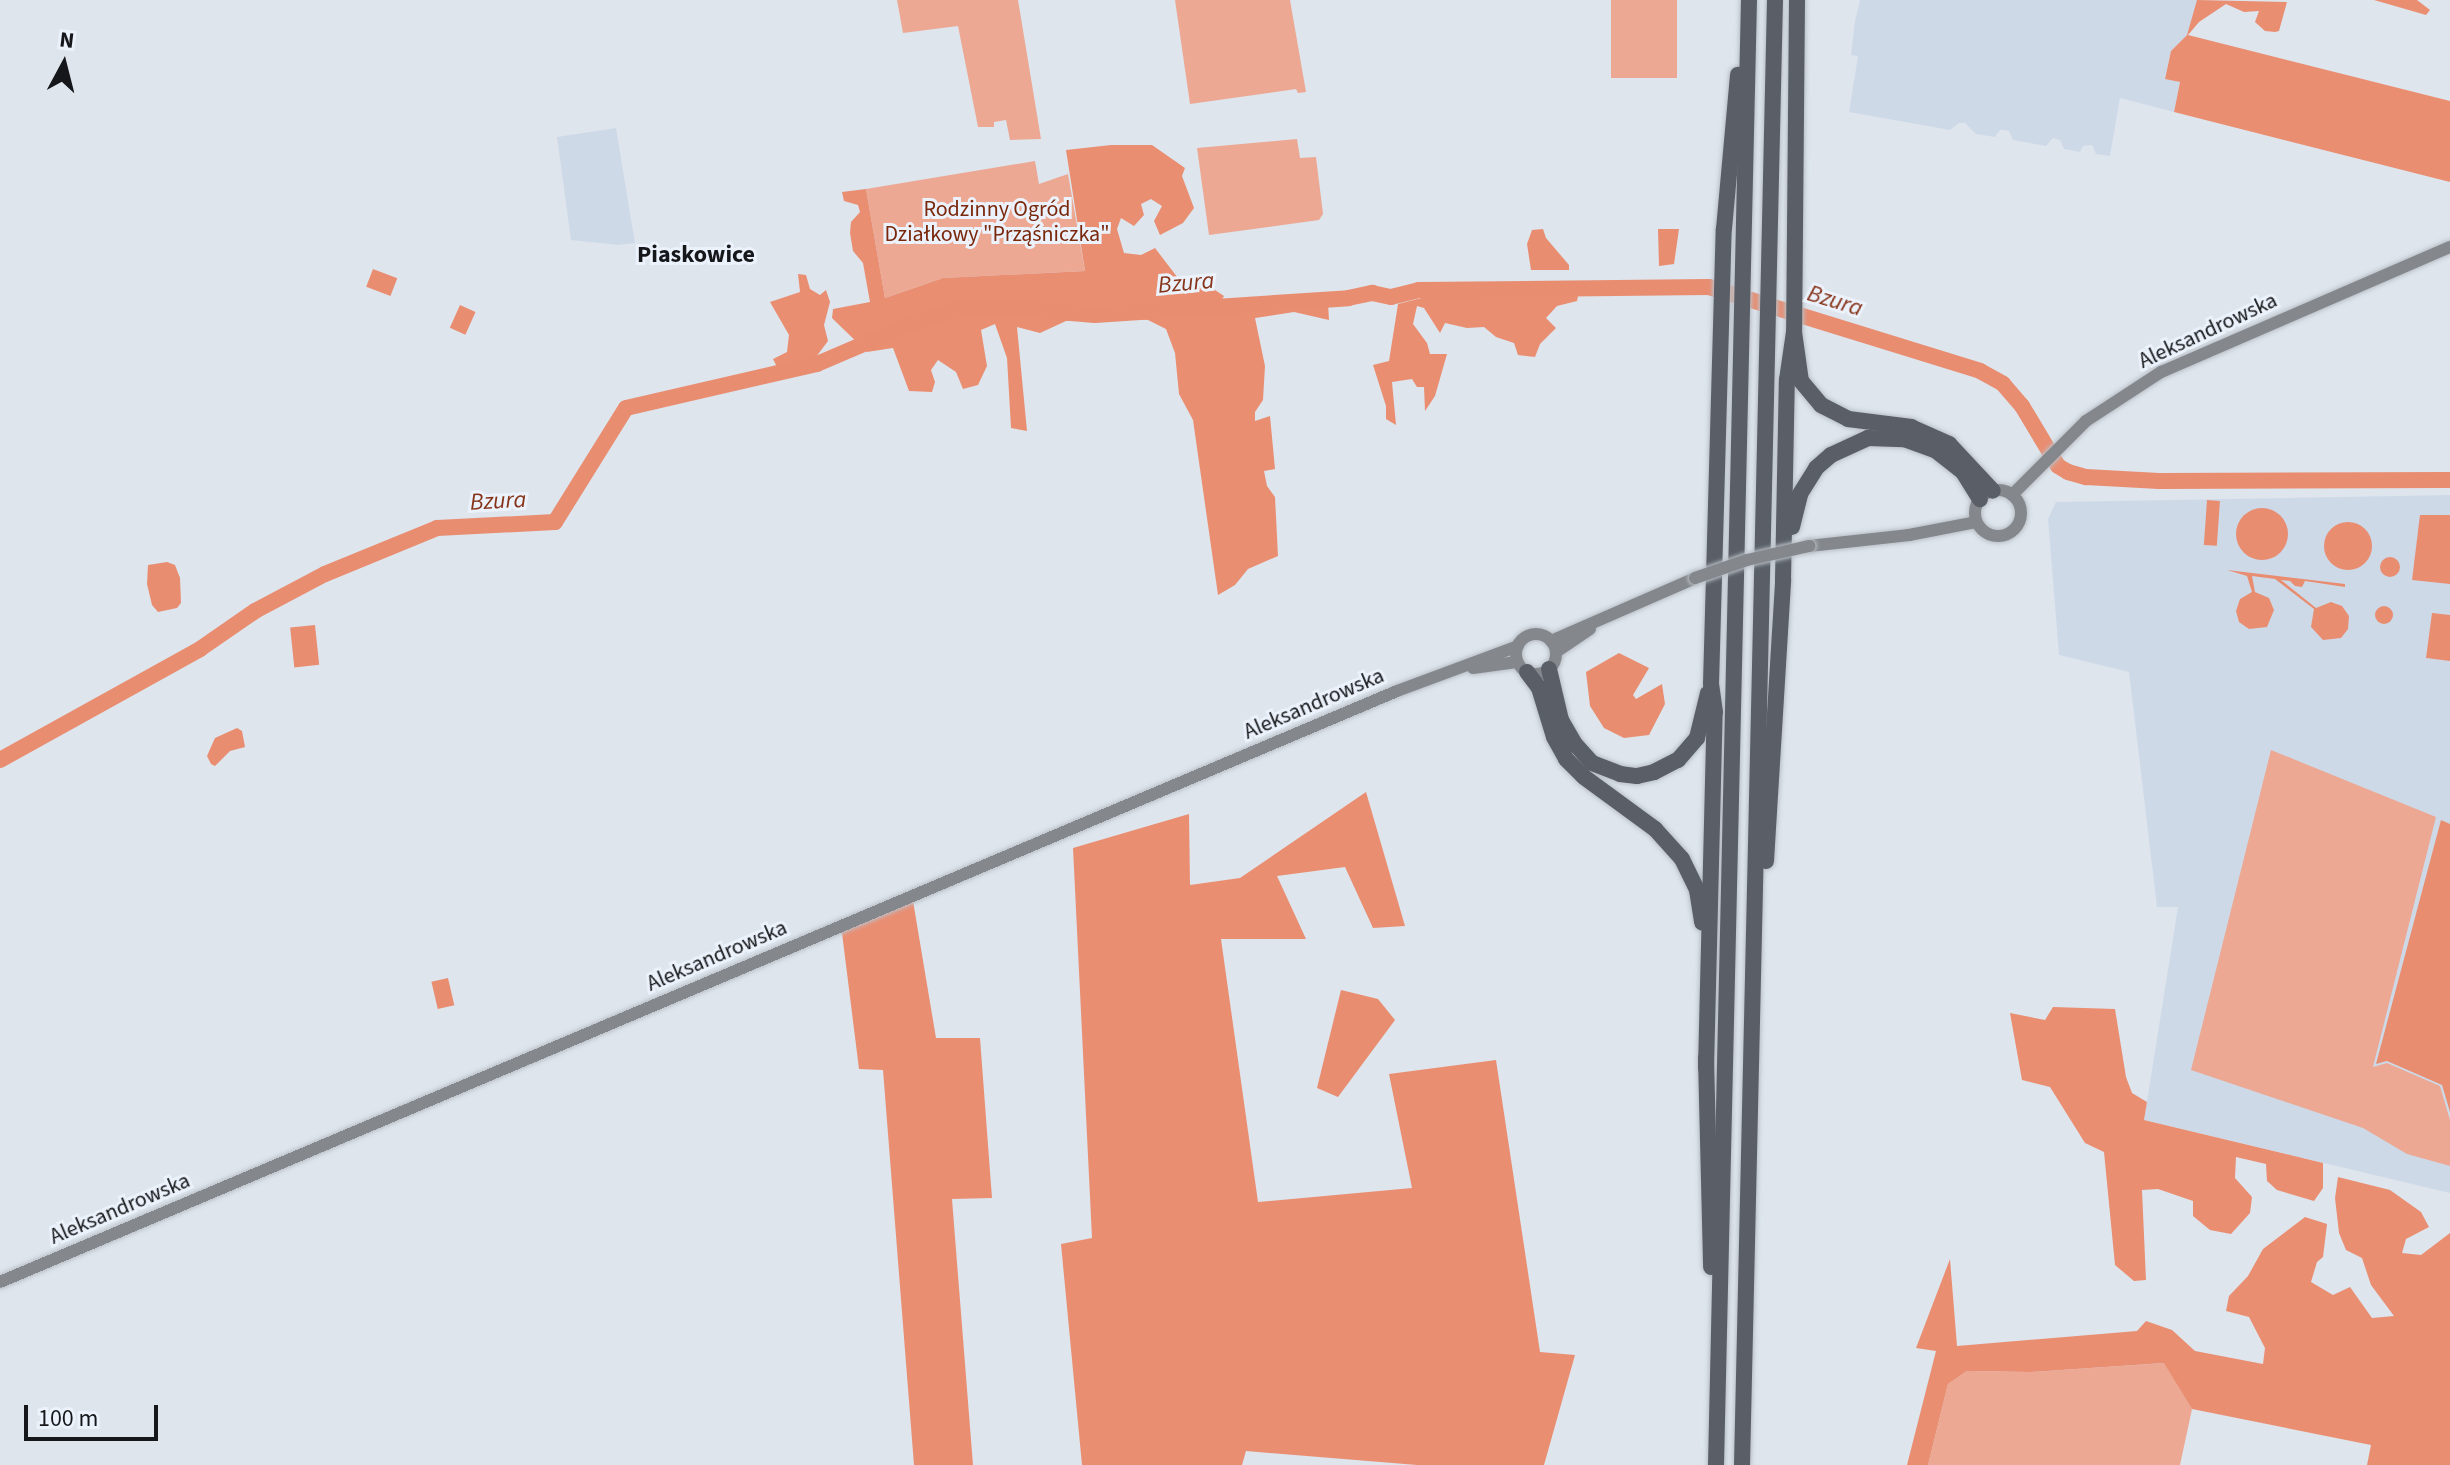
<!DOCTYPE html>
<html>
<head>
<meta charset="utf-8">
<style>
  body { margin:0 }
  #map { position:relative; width:2450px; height:1465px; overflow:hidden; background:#dee5ed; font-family:"Source Sans 3",sans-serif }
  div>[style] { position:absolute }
  .built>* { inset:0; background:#ced9e8 }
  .green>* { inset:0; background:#eca893; transform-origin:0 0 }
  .forest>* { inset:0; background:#ea8e72 }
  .water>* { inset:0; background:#e98d71; transform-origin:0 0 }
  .round { border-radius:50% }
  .river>* { height:16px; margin:-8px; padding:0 8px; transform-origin:8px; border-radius:8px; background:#e98d71 }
  .roads { filter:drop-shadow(0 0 2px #bac0c7) drop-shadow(0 0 2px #bac0c7) }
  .secondary>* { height:12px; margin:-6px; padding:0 6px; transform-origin:6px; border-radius:6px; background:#84888d }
  .secondary>.ring { margin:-6px; padding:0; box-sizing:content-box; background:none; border:12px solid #84888d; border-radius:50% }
  .motorway>* { height:16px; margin:-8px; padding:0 8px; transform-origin:8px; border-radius:8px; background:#5a5f67 }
  .bridges { filter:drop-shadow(0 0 2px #bac0c7) drop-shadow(0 0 2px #bac0c7) }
  .secondary-bridge>* { height:12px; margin:-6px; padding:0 6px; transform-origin:6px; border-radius:6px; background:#84888d }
  span { translate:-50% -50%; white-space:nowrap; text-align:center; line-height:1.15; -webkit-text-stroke:6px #ecf2fb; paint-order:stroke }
  .park-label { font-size:22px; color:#7a280c }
  .street-label { font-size:22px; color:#15171a }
  .neighbourhood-label { font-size:24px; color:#15171a; font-weight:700 }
  .water-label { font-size:24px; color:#863319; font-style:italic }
  .north { position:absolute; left:24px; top:24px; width:80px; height:80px; -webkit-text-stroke:6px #ecf2fb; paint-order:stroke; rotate:7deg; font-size:22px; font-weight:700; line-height:32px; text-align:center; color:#15171a }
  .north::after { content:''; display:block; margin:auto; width:28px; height:36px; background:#15171a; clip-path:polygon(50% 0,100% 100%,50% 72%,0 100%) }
  .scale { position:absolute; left:24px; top:1405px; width:134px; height:36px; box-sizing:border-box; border:4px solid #15171a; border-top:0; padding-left:10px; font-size:24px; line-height:28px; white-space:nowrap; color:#15171a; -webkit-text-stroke:6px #ecf2fb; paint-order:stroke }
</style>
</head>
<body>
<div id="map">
  <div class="built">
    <div style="clip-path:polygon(1860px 0,2201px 0,2187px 35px,2171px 51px,2165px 78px,2180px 82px,2174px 112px,2120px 98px,2110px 156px,2096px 154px,2092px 145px,2083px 146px,2080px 152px,2064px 149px,2060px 140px,2053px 138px,2046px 146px,2013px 140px,2009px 131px,2004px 130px,2000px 130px,1995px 137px,1976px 134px,1965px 123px,1959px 123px,1950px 130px,1849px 112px,1858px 56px,1851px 55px,1855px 21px)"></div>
    <div style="clip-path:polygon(616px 128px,635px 243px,618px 245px,571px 240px,557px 137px)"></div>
    <div style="clip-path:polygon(2450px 495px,2450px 1193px,2144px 1120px,2178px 907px,2157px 907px,2129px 672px,2059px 655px,2048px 519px,2056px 502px)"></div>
  </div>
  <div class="green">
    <div style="clip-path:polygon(897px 0,1018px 0,1041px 139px,1010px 140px,1006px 120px,994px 122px,994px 127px,978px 127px,958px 26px,903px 33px)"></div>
    <div style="clip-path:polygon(1175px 0,1290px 0,1306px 92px,1298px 93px,1296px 89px,1190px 104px)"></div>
    <div style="left:1611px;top:0;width:66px;height:78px"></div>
    <div style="clip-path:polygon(1297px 139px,1300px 158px,1316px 157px,1323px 214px,1319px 220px,1209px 235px,1197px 148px)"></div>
    <div style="clip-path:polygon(1035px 161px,1039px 184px,1068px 174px,1085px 271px,943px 278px,885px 298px,866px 189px)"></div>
    <div style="clip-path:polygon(2271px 750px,2436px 817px,2373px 1067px,2387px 1063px,2440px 1086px,2450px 1120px,2450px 1166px,2407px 1154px,2363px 1128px,2191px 1070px)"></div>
    <div style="clip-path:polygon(2165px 1363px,2192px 1409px,2180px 1465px,1928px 1465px,1948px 1384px,1967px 1371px,2031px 1372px)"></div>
  </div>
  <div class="forest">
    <div style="clip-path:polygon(2197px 0,2287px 2px,2279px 31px,2275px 32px,2265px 31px,2255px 22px,2259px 11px,2244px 12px,2226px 4px,2199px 22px,2188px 35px,2450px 101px,2450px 182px,2174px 112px,2180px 82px,2165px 79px,2171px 51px,2187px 35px)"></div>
    <div style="clip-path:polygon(2374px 0,2417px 0,2430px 10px,2426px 15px)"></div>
    <div style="clip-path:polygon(1111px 145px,1152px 145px,1185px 168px,1182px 176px,1194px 208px,1183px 223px,1160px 235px,1154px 221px,1162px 206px,1151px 199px,1141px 204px,1144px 215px,1134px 226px,1121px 218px,1117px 229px,1124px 253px,1141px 255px,1155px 248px,1181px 282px,1200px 280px,1224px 296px,1216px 310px,1328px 303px,1329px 320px,1294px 312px,1255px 318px,1265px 366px,1263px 400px,1255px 412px,1255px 421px,1270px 416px,1275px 469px,1264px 471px,1267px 486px,1275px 497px,1278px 556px,1248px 569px,1235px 585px,1218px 595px,1193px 420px,1179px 394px,1175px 353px,1166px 329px,1148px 320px,1128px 318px,1066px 321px,1040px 333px,1017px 327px,1027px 431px,1011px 428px,1007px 358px,995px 324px,981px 330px,987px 366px,978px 385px,963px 389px,956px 372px,938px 360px,931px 370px,935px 382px,932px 392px,909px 391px,893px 348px,867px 352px,832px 318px,833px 309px,870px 302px,863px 263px,853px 251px,850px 233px,851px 222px,860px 212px,858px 205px,844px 201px,842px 192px,866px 189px,885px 298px,943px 278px,1085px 271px,1066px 150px)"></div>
    <div style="clip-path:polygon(798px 274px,806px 275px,810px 289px,820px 295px,826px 290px,830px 302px,824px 325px,828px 341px,816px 357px,777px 367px,773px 359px,787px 352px,789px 335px,770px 302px,800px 292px)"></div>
    <div style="clip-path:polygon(1531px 291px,1579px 291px,1577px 301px,1557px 306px,1546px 318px,1556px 328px,1540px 344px,1535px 357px,1518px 355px,1514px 343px,1496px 337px,1484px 327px,1467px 328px,1445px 323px,1440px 333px,1424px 308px,1417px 306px,1413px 324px,1427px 343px,1430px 354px,1447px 354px,1435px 396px,1425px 411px,1424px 387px,1417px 387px,1412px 379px,1392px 382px,1396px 425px,1386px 419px,1386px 406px,1373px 365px,1389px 361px,1398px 304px,1437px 294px)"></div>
    <div style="clip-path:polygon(1366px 792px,1405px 926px,1373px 928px,1345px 867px,1277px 876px,1306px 939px,1221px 939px,1258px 1202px,1412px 1188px,1389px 1074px,1496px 1060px,1540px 1352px,1575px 1355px,1544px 1465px,1417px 1465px,1246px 1451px,1242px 1465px,1082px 1465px,1061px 1244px,1092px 1238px,1073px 848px,1189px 814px,1190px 885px,1240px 878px)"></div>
    <div style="clip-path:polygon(912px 895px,936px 1038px,980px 1038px,992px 1198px,952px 1199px,973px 1465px,914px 1465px,883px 1070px,859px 1069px,841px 925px)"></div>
    <div style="clip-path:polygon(2053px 1007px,2115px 1009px,2126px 1077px,2132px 1093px,2147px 1102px,2144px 1120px,2323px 1163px,2323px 1188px,2314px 1201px,2277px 1190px,2267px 1181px,2266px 1164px,2236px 1157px,2235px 1178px,2252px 1197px,2250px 1213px,2231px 1234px,2210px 1230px,2193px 1216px,2193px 1201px,2158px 1189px,2142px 1190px,2146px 1280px,2134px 1281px,2115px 1265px,2104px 1152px,2085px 1143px,2050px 1087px,2022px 1080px,2010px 1013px,2045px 1020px)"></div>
    <div style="clip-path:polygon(2338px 1177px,2390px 1190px,2421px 1212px,2429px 1227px,2406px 1239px,2402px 1253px,2421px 1255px,2450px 1233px,2450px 1465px,2367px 1465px,2371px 1445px,2192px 1409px,2164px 1363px,2031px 1372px,1967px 1371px,1948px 1384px,1928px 1465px,1907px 1465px,1936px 1351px,1916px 1348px,1950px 1259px,1957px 1346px,2137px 1331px,2146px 1321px,2172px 1330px,2195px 1351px,2263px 1364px,2265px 1348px,2249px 1317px,2226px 1311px,2229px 1296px,2248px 1276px,2263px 1249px,2305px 1217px,2327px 1224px,2323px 1257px,2317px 1262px,2311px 1282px,2333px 1295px,2350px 1287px,2372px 1318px,2394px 1316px,2371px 1285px,2362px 1258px,2346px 1250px,2339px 1233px,2335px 1198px)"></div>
  </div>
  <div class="water">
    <div style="clip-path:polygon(1543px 229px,1546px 238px,1569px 265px,1569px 270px,1531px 270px,1527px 244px,1532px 230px)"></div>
    <div style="clip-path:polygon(1658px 229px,1679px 229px,1674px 264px,1659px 266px)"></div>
    <div style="left:373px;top:269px;width:26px;height:19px;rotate:21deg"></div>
    <div style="left:460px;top:305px;width:17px;height:25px;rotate:24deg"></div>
    <div style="left:2207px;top:500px;width:13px;height:45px;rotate:4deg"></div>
    <div class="round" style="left:2236px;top:508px;width:52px;height:52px"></div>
    <div style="clip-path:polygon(2420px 515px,2450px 515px,2450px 584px,2412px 580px)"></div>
    <div class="round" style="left:2324px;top:522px;width:48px;height:48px"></div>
    <div class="round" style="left:2380px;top:557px;width:20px;height:20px"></div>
    <div style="clip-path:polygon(167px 562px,175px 565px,180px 578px,181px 603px,177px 608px,158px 612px,152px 605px,147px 584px,148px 565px)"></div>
    <div style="clip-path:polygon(2227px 570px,2345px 584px,2345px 587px,2305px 581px,2302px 587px,2295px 586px,2290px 581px,2281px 580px,2316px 608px,2331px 602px,2342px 606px,2349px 616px,2348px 629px,2341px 638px,2323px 640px,2311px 627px,2314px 609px,2275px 579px,2252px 576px,2255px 592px,2269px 598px,2274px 610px,2267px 627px,2249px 629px,2239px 622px,2236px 611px,2240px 599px,2252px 592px,2247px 576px)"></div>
    <div class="round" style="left:2375px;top:606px;width:18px;height:18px"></div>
    <div style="clip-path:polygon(2432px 613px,2450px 615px,2450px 661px,2426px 658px)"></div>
    <div style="left:315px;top:625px;width:40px;height:25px;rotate:84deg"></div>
    <div style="clip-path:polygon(1619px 653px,1649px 668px,1633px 695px,1636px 699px,1662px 684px,1665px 704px,1649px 735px,1624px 738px,1604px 728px,1590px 706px,1586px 672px)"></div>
    <div style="clip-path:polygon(237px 728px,242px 731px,245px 747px,230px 751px,215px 766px,211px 764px,207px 756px,215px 738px)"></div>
    <div style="clip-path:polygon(2441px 820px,2450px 824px,2450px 1112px,2442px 1085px,2387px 1061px,2376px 1064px)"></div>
    <div style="left:448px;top:978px;width:28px;height:17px;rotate:77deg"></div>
    <div style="clip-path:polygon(1341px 990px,1378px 999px,1395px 1020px,1338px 1097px,1317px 1088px)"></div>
  </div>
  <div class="river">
    <div style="left:0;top:760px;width:229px;rotate:-29deg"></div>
    <div style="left:200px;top:649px;width:67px;rotate:-34.6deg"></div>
    <div style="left:255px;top:611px;width:79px;rotate:-27.9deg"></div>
    <div style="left:325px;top:574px;width:121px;rotate:-22.3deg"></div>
    <div style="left:437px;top:528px;width:118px;rotate:-2.9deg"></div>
    <div style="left:555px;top:522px;width:134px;rotate:-58.1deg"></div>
    <div style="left:626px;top:408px;width:196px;rotate:-13deg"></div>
    <div style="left:817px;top:364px;width:107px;rotate:-23.2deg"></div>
    <div style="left:915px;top:322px;width:51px;rotate:-15.9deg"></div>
    <div style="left:964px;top:308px;width:46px"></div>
    <div style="left:1010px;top:308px;width:85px;rotate:4.7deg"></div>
    <div style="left:1095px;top:315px;width:254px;rotate:-3.8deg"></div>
    <div style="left:1348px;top:298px;width:25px;rotate:-12deg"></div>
    <div style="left:1372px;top:293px;width:19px;rotate:12deg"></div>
    <div style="left:1391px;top:297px;width:29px;rotate:-14deg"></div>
    <div style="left:1419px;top:290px;width:290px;rotate:-0.6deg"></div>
    <div style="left:1709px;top:287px;width:284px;rotate:17.2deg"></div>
    <div style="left:1980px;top:371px;width:26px;rotate:29deg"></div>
    <div style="left:2003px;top:384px;width:29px;rotate:49deg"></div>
    <div style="left:2022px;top:406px;width:70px;rotate:59deg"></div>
    <div style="left:2058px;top:466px;width:12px;rotate:31deg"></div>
    <div style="left:2068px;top:472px;width:19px;rotate:16deg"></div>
    <div style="left:2086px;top:477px;width:73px;rotate:3.1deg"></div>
    <div style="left:2159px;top:481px;width:291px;rotate:-0.2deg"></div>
  </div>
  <div class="roads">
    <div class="secondary">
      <div class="ring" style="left:1975px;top:490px;width:34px;height:34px"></div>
      <div style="left:2012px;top:495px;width:105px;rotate:-45deg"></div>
      <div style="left:2086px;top:421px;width:90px;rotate:-33.2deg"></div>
      <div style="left:2161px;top:372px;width:315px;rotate:-23.4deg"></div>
      <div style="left:1809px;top:546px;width:101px;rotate:-6.3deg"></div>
      <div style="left:1909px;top:535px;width:68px;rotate:-11deg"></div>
      <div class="ring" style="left:1516px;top:634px;width:28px;height:28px"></div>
      <div style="left:1551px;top:641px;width:157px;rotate:-23.6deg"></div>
      <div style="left:1556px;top:652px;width:41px;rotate:-34.1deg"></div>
      <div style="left:1473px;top:668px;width:44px;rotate:-7.8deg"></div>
      <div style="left:0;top:1282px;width:1517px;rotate:-22.93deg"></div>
      <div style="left:1397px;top:691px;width:129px;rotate:-20.4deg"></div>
    </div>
    <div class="motorway">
      <div style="left:1797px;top:0;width:332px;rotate:90.5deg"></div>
      <div style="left:1794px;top:332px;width:49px;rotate:81.9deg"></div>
      <div style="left:1801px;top:381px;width:31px;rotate:50deg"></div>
      <div style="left:1821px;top:405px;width:30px;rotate:27deg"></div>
      <div style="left:1848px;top:419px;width:64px;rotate:7.2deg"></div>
      <div style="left:1911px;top:427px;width:42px;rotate:24.1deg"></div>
      <div style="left:1949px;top:444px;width:64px;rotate:46.9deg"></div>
      <div style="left:1792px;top:527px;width:34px;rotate:-76deg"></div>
      <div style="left:1800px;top:494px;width:31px;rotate:-58deg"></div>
      <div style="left:1816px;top:468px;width:20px;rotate:-41deg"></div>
      <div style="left:1831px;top:455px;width:41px;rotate:-24.7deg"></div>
      <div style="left:1868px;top:438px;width:36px;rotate:2deg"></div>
      <div style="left:1904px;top:439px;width:33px;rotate:20deg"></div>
      <div style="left:1935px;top:450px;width:36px;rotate:38deg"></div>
      <div style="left:1963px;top:472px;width:32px;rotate:58deg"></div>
      <div style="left:1549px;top:669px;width:52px;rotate:76.8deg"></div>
      <div style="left:1561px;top:720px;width:28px;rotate:60deg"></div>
      <div style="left:1575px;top:744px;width:25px;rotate:48deg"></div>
      <div style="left:1592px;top:763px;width:30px;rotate:21deg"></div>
      <div style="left:1620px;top:774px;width:17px;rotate:7deg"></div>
      <div style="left:1637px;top:776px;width:17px;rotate:-13deg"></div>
      <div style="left:1654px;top:772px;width:27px;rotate:-27deg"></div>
      <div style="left:1678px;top:760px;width:29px;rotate:-49deg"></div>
      <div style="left:1697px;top:738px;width:46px;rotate:-76.3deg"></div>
      <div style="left:1527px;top:672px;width:20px;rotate:53deg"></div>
      <div style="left:1539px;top:688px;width:51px;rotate:73deg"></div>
      <div style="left:1554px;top:737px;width:25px;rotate:61deg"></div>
      <div style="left:1566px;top:759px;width:25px;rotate:45deg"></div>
      <div style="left:1584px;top:777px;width:88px;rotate:36.2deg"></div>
      <div style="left:1655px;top:829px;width:40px;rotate:48deg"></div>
      <div style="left:1682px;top:859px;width:34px;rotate:64deg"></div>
      <div style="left:1697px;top:890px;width:33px;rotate:81deg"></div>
      <div style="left:1766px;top:861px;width:282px;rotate:-86.5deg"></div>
      <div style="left:1783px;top:580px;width:200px;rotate:-88.9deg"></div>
      <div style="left:1787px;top:380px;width:49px;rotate:-81.7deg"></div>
      <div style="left:1706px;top:1058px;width:209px;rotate:88.6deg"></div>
      <div style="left:1706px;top:1068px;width:356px;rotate:-88.6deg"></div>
      <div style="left:1715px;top:712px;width:28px;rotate:-98deg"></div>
      <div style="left:1711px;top:684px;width:455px;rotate:-88.4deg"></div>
      <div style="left:1724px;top:229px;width:155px;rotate:-84.8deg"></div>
      <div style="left:1716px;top:1465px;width:1465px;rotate:-88.71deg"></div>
      <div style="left:1742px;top:1465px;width:1465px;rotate:-88.71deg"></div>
    </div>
  </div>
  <div class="bridges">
    <div class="secondary-bridge">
      <div style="left:1695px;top:578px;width:55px;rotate:-19.1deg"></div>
      <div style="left:1747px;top:560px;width:64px;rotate:-12.7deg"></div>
    </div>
  </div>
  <div class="park-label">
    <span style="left:997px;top:222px">Rodzinny Ogród<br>Działkowy "Prząśniczka"</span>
  </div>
  <div class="street-label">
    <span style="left:2208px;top:331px;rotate:-25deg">Aleksandrowska</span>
    <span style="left:1314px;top:704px;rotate:-23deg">Aleksandrowska</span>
    <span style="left:717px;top:956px;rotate:-23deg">Aleksandrowska</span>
    <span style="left:120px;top:1209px;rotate:-23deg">Aleksandrowska</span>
  </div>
  <div class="neighbourhood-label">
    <span style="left:696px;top:255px">Piaskowice</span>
  </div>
  <div class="water-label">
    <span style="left:1186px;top:283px;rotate:-5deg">Bzura</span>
    <span style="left:1835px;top:301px;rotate:17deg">Bzura</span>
    <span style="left:498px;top:501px;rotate:-3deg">Bzura</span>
  </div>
  <div class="north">N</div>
  <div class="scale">100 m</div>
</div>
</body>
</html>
